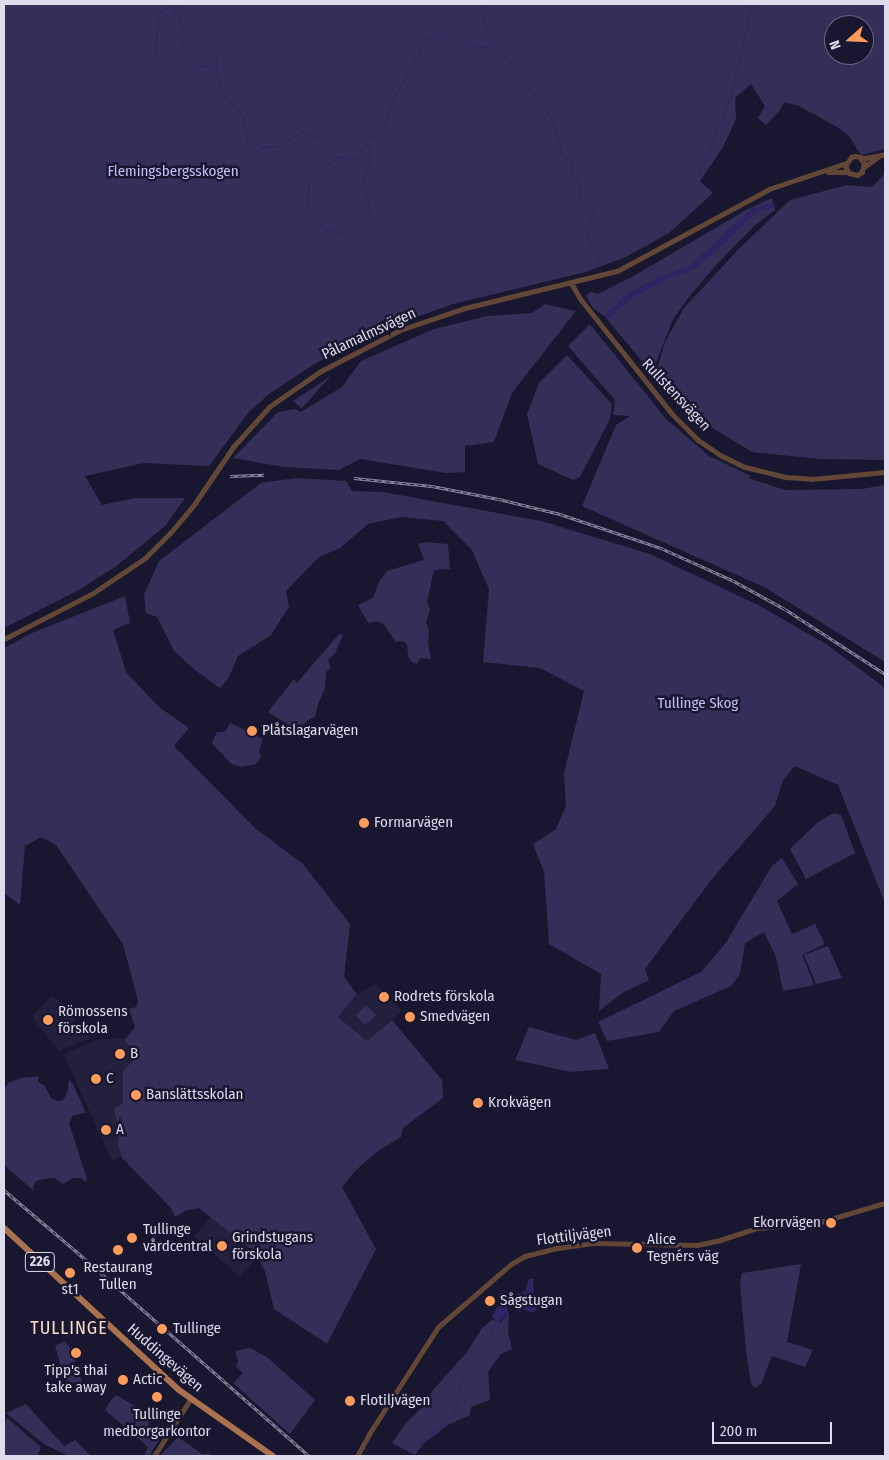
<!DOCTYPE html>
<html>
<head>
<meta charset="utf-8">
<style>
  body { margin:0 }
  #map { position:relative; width:889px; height:1460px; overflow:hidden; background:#19172f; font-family:"Fira Sans Condensed",sans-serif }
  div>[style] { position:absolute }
  .built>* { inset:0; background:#23203e; transform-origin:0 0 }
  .green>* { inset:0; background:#332f59; transform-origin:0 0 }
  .water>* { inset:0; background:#2f2562 }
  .stream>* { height:1px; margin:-0.5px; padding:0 0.5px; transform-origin:0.5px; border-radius:0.5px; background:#2f2562 }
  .tertiary>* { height:5px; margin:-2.5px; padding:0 2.5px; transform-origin:2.5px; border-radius:2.5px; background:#624636 }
  .primary>* { height:6px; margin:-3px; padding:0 3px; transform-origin:3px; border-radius:3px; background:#aa714e }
  .rail>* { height:3px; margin-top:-1.5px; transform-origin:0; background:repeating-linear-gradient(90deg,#19172f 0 4px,#8c8b9f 0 8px); box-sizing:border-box; border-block:1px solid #8c8b9f }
  .dots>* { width:14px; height:14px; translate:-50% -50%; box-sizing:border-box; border:2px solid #19172f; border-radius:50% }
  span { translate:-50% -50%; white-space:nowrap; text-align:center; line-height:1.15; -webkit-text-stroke:5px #19172f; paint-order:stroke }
  .shield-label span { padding:1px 4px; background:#19172f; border:1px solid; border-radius:4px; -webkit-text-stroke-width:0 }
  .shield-label { font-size:14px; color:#dcdced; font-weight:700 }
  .park-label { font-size:15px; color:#c3c1fb }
  .street-label { font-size:15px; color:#dcdced }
  .poi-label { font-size:15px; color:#dcdced }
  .left { translate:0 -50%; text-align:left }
  .right { translate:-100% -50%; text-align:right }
  .quarter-label { font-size:18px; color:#f7dac9; letter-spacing:1px }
  .frame { position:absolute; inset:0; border:5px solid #dcdced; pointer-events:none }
  .north { position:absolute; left:824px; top:15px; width:50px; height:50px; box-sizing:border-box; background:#19172f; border:1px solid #67667b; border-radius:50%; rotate:250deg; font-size:14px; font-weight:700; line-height:20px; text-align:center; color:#dcdced }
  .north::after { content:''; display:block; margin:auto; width:18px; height:22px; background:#ff9b5b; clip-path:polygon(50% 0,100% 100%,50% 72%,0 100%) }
  .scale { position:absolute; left:712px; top:1422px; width:120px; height:22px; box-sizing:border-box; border:2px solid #dcdced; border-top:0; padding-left:6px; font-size:15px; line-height:18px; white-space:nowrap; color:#dcdced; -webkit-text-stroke:4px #19172f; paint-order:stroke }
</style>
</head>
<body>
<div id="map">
  <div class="built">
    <div style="clip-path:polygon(376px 984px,401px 1010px,400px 1013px,367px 1041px,338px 1017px,357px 994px)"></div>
    <div style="clip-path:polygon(53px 995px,90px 1039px,59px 1051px,34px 1020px,33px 1015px)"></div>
    <div style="clip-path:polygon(118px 1038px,129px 1039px,197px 1110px,112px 1162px,64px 1054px,97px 1040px)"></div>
    <div style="left:211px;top:1217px;width:61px;height:26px;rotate:41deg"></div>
  </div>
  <div class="green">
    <div style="clip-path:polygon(evenodd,4px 4px,885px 4px,885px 149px,861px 155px,849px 136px,837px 127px,799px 106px,784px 102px,780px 110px,766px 125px,758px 118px,765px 106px,751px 84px,735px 98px,736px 119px,723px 147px,700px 181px,713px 193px,669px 233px,626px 257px,586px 272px,453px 304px,366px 335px,313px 365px,269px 394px,248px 413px,209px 466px,144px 463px,85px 476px,102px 505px,135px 498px,185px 498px,165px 526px,115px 567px,79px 590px,4px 628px,4px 4px,834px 25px,864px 25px,864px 55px,834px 55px,834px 25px)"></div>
    <div style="clip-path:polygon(885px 173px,885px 460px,820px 459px,752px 452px,706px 424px,656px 372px,665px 342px,684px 308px,738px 250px,790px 200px,847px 185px,872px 187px)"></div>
    <div style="clip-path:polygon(772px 198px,773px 204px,752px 209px,689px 267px,658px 278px,629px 293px,604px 316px,593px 308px,586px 296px,590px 292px,598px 294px,637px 274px,746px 210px)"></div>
    <div style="clip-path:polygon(775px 207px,775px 210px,754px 226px,717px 264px,689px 297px,673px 319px,652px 373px,607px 319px,631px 298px,665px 279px,685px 273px,700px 265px,756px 212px)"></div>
    <div style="clip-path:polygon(545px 304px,576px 311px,512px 393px,494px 442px,465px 446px,465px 472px,446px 473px,360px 459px,339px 470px,284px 467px,233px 458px,278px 412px,295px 409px,301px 412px,342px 387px,361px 361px,434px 329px,487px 316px,532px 313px)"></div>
    <div style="clip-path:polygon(590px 324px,666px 419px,709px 456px,751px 476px,748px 478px,785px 490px,862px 489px,885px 485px,885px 662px,766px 588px,582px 506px,616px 425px,630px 416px,613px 415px,615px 400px,568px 346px)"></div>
    <div style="clip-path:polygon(567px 355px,612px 404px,610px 419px,580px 477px,573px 480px,538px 464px,527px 414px,539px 383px)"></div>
    <div style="clip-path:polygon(331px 376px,302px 408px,293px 401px)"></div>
    <div style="clip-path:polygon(297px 478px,346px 481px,352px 491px,383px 492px,541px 521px,650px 554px,758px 605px,826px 644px,885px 688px,885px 903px,838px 785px,795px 766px,783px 780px,775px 806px,711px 880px,645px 969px,649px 980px,622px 993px,599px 1011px,601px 974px,549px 944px,544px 872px,533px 844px,556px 829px,566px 806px,564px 773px,584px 691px,540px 668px,483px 662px,489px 589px,472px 550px,443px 521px,401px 517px,368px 524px,340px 548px,319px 557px,286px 591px,289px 607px,271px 635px,238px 656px,229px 677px,220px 688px,195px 670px,174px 651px,157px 617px,146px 613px,144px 594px,159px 561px,261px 483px)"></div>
    <div style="clip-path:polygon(425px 542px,448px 544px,450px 569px,434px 570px,427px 602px,430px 610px,426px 622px,429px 630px,428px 643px,431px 659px,420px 658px,417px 664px,412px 662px,408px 656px,407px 644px,403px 641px,396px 642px,384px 625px,378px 621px,368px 623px,358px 605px,373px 598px,379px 582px,387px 571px,424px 560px,418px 544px)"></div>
    <div style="clip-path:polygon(125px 596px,130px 623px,113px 630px,126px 672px,159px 707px,189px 728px,174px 746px,255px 828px,303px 864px,350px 924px,344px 977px,357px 994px,338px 1017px,367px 1041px,392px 1020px,442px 1080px,443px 1098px,403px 1128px,401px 1137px,378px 1151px,356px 1170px,342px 1187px,376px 1249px,327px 1344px,274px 1309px,265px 1271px,254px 1252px,199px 1208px,185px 1211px,175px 1217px,171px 1208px,122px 1158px,118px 1144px,119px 1129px,114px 1109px,123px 1103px,123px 1071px,133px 1061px,137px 1053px,124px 1041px,135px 1027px,129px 1009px,136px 1007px,138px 1001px,123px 944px,56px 845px,41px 837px,25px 846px,20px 905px,4px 893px,4px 648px,32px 633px)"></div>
    <div style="clip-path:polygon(339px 634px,343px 635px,335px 653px,328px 660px,331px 668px,326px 672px,325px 688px,318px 704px,315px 717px,308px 720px,298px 731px,268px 712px,294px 679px,297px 683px)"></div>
    <div style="clip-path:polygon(230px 723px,263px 739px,259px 751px,261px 757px,256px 764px,241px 767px,231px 764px,212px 743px,217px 732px,225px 732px)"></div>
    <div style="clip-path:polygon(834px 813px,841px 815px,855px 853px,806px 879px,790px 849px,818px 822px)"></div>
    <div style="clip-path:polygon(782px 858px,798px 884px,777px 901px,792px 934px,815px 924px,825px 944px,802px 955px,814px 985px,783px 991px,776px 957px,764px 932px,745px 943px,740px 974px,731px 986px,674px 1011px,659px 1032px,607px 1041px,598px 1022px,701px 972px,725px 944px,772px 866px)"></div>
    <div style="clip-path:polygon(828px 946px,842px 978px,816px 984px,804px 955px)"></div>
    <div style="left:366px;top:1005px;width:14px;height:15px;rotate:45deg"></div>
    <div style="clip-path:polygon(529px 1027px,576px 1040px,595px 1033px,609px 1069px,571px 1072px,515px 1060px)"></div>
    <div style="clip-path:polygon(42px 1076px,38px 1077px,38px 1082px,44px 1085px,51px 1098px,58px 1101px,63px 1100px,67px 1093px,69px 1080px,73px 1084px,86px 1113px,73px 1115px,69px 1123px,87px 1179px,86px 1182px,81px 1178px,73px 1178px,63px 1184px,54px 1178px,44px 1179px,36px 1181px,33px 1187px,34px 1191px,4px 1165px,4px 1089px,8px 1083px,21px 1078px)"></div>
    <div style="clip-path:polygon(801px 1264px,787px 1342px,813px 1350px,805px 1367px,772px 1356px,761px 1384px,755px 1388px,751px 1384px,746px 1351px,740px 1282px,742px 1273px)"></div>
    <div style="clip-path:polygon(509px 1313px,508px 1332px,512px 1349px,501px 1354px,488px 1372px,490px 1400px,471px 1407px,470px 1415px,448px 1425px,423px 1444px,415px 1455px,392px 1443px,406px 1423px,425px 1405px,433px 1390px,467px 1352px,482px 1328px,492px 1320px,501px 1322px)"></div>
    <div style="clip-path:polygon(64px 1341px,78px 1357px,75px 1362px,82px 1381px,100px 1399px,85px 1385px,65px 1381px,55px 1346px)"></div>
    <div style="clip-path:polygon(250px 1348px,268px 1358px,315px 1400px,290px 1434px,233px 1383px,243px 1373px,236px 1366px,238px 1361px,235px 1351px)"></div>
    <div style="clip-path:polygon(116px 1395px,135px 1406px,148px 1418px,148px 1424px,162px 1435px,149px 1456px,144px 1456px,148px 1447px,105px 1410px,111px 1400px)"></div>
    <div style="clip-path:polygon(26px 1404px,64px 1446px,75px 1440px,91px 1456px,69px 1456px,44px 1444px,6px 1413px)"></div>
    <div style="clip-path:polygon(7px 1418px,41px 1447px,37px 1456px,4px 1456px,4px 1423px)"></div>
    <div style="clip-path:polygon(178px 1437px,202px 1454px,209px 1454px,212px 1456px,160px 1456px)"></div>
  </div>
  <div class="water">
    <div style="clip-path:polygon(773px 204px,775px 207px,756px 212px,700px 265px,685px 273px,665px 280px,631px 298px,607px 319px,604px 316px,629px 293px,658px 278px,689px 267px,752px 209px)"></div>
    <div style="clip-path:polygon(529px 1279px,533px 1279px,534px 1294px,540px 1299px,534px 1313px,522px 1309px,519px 1312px,515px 1310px,511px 1300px,517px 1294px,525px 1291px)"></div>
    <div style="clip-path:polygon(505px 1304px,509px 1313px,498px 1323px,492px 1317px,497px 1307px)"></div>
  </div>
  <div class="stream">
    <div style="left:170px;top:4px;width:25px;rotate:61deg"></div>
    <div style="left:182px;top:26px;width:8px;rotate:76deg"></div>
    <div style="left:184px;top:34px;width:12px;rotate:104deg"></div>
    <div style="left:181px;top:46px;width:26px;rotate:54deg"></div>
    <div style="left:196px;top:67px;width:8px;rotate:-14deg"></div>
    <div style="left:204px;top:65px;width:13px;rotate:27deg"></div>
    <div style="left:216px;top:71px;width:27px;rotate:70deg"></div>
    <div style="left:225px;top:96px;width:29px;rotate:49deg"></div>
    <div style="left:244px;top:118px;width:24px;rotate:83deg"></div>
    <div style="left:247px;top:142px;width:16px;rotate:18deg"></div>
    <div style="left:262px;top:147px;width:16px;rotate:-4deg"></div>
    <div style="left:278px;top:146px;width:29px;rotate:-31deg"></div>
    <div style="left:303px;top:131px;width:19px;rotate:25deg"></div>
    <div style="left:320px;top:139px;width:25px;rotate:47deg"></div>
    <div style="left:337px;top:157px;width:21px;rotate:5deg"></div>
    <div style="left:358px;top:159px;width:24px;rotate:-62deg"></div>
    <div style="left:369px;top:138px;width:16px;rotate:-27deg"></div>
    <div style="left:383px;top:131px;width:35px;rotate:-72deg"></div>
    <div style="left:394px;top:98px;width:66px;rotate:-61.9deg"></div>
    <div style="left:425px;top:40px;width:24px;rotate:-17deg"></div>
    <div style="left:448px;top:33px;width:24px;rotate:30deg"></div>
    <div style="left:469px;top:45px;width:14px;rotate:8deg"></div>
    <div style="left:483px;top:47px;width:12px;rotate:-14deg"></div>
    <div style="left:480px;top:4px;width:21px;rotate:76deg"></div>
    <div style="left:485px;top:24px;width:22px;rotate:63deg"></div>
    <div style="left:495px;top:44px;width:93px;rotate:52.9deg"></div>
    <div style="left:551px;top:118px;width:38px;rotate:73deg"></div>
    <div style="left:562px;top:154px;width:14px;rotate:45deg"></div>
    <div style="left:572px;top:164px;width:8px;rotate:97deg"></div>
    <div style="left:571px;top:172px;width:14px;rotate:54deg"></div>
    <div style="left:579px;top:183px;width:16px;rotate:90deg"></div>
    <div style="left:579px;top:199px;width:18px;rotate:34deg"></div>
    <div style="left:594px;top:209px;width:27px;rotate:105deg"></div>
    <div style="left:587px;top:235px;width:34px;rotate:66deg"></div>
    <div style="left:174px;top:9px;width:9px;rotate:-32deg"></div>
    <div style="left:214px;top:50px;width:8px;rotate:67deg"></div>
    <div style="left:217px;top:57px;width:14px;rotate:94deg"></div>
    <div style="left:155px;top:57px;width:43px;rotate:-86deg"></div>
    <div style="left:158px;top:14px;width:16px;rotate:-35deg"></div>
    <div style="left:252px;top:156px;width:12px;rotate:-42deg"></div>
    <div style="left:336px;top:158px;width:35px;rotate:141deg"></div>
    <div style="left:309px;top:180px;width:25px;rotate:95deg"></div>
    <div style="left:307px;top:205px;width:31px;rotate:54deg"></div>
    <div style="left:325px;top:230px;width:20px;rotate:9deg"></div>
    <div style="left:345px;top:233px;width:33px;rotate:-41deg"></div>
    <div style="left:370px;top:211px;width:30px;rotate:-102deg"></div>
    <div style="left:364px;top:182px;width:33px;rotate:-79deg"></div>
    <div style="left:370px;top:150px;width:7px;rotate:-117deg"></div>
    <div style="left:698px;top:176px;width:88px;rotate:-68.1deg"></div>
    <div style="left:731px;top:94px;width:92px;rotate:-76.9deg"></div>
    <div style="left:610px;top:285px;width:19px;rotate:39deg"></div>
    <div style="left:418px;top:1445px;width:42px;rotate:-40.2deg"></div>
    <div style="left:450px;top:1418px;width:8px;rotate:-60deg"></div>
    <div style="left:454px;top:1411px;width:34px;rotate:-76deg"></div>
    <div style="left:462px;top:1378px;width:48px;rotate:-54.3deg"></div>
    <div style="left:490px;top:1339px;width:18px;rotate:-71deg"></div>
  </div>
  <div class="tertiary">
    <div style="left:860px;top:158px;width:6px;rotate:51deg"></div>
    <div style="left:864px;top:163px;width:9px;rotate:103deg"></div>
    <div style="left:862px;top:172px;width:6px;rotate:149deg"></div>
    <div style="left:857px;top:175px;width:8px;rotate:-166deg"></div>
    <div style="left:849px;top:173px;width:8px;rotate:-120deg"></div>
    <div style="left:845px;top:166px;width:11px;rotate:-56deg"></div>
    <div style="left:851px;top:157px;width:4px;rotate:-14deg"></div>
    <div style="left:855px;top:156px;width:10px;rotate:11deg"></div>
    <div style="left:865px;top:158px;width:20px;rotate:-11deg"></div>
    <div style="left:864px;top:167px;width:17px;rotate:-36deg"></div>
    <div style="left:828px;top:172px;width:20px"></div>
    <div style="left:571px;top:283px;width:20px;rotate:60deg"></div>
    <div style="left:581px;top:300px;width:146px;rotate:51.4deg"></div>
    <div style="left:672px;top:414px;width:37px;rotate:45deg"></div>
    <div style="left:698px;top:440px;width:29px;rotate:34deg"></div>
    <div style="left:722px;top:456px;width:25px;rotate:26deg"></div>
    <div style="left:745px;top:467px;width:42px;rotate:13.7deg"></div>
    <div style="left:786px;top:477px;width:26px;rotate:4deg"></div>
    <div style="left:812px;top:479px;width:73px;rotate:-5.5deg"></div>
    <div style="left:4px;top:639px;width:100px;rotate:-27.3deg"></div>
    <div style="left:93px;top:593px;width:63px;rotate:-33.9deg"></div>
    <div style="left:145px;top:558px;width:37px;rotate:-45deg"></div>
    <div style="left:171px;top:532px;width:38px;rotate:-50deg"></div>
    <div style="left:195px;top:503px;width:68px;rotate:-55.8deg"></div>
    <div style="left:233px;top:447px;width:55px;rotate:-47.9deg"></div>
    <div style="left:270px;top:406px;width:62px;rotate:-34.5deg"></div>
    <div style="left:321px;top:371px;width:89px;rotate:-27.4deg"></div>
    <div style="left:400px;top:330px;width:69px;rotate:-18.7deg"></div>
    <div style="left:465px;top:308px;width:156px;rotate:-13.7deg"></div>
    <div style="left:617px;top:271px;width:173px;rotate:-28.3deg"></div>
    <div style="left:769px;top:189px;width:81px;rotate:-18.7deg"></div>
    <div style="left:154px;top:1456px;width:69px;rotate:-57.5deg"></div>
    <div style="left:357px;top:1456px;width:25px;rotate:-61deg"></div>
    <div style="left:369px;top:1434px;width:127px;rotate:-57.2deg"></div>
    <div style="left:438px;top:1327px;width:96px;rotate:-40.8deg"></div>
    <div style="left:511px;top:1264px;width:16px;rotate:-30deg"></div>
    <div style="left:525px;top:1256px;width:34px;rotate:-14deg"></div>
    <div style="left:558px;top:1248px;width:35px;rotate:-8deg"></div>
    <div style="left:593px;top:1243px;width:104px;rotate:1.1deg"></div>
    <div style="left:697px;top:1245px;width:24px;rotate:-12deg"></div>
    <div style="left:720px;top:1240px;width:39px;rotate:-18deg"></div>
    <div style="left:757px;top:1228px;width:60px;rotate:-4.8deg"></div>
    <div style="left:817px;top:1223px;width:71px;rotate:-16.4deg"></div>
  </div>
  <div class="primary">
    <div style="left:4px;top:1228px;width:238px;rotate:42.8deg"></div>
    <div style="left:179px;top:1390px;width:115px;rotate:35.1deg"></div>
  </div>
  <div class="rail">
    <div style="left:230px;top:476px;width:34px;rotate:-2deg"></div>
    <div style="left:354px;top:478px;width:78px;rotate:5.9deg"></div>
    <div style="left:432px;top:486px;width:68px;rotate:11deg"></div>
    <div style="left:499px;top:499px;width:63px;rotate:13.8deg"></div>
    <div style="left:560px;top:514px;width:107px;rotate:18.6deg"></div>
    <div style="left:661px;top:548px;width:78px;rotate:24.3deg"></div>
    <div style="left:732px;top:580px;width:60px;rotate:28.7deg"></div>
    <div style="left:785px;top:609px;width:119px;rotate:33deg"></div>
    <div style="left:4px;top:1190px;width:96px;rotate:40.3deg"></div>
    <div style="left:77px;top:1252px;width:309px;rotate:41.3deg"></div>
  </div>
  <div class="dots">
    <div style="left:252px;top:731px;background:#ff9b5b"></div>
    <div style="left:364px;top:823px;background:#ff9b5b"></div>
    <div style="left:384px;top:997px;background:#ff9b5b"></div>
    <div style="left:410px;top:1017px;background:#ff9b5b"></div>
    <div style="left:48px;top:1020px;background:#ff9b5b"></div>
    <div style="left:120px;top:1054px;background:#ff9b5b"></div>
    <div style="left:96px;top:1079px;background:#ff9b5b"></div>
    <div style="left:136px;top:1095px;background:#ff9b5b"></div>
    <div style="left:478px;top:1103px;background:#ff9b5b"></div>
    <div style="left:106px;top:1130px;background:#ff9b5b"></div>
    <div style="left:831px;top:1223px;background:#ff9b5b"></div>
    <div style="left:132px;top:1238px;background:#ff9b5b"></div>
    <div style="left:222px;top:1246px;background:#ff9b5b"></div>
    <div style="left:637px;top:1248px;background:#ff9b5b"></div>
    <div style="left:118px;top:1250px;background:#ff9b5b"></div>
    <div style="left:70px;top:1273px;background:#ff9b5b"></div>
    <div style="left:490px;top:1301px;background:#ff9b5b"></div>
    <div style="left:162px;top:1329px;background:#ff9b5b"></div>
    <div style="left:76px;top:1353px;background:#ff9b5b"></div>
    <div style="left:123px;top:1380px;background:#ff9b5b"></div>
    <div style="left:157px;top:1397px;background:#ff9b5b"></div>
    <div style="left:350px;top:1401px;background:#ff9b5b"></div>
  </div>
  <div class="shield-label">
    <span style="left:40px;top:1262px">226</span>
  </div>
  <div class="park-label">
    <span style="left:173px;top:172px">Flemingsbergsskogen</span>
    <span style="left:698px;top:704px">Tullinge Skog</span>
  </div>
  <div class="street-label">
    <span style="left:369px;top:334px;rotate:-25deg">Pålamalmsvägen</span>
    <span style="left:676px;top:395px;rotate:47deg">Rullstensvägen</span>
    <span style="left:574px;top:1236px;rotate:-7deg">Flottiljvägen</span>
    <span style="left:165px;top:1358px;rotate:41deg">Huddingevägen</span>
  </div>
  <div class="poi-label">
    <span class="left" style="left:262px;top:731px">Plåtslagarvägen</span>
    <span class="left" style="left:374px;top:823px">Formarvägen</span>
    <span class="left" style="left:394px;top:997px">Rodrets förskola</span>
    <span class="left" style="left:58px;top:1020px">Römossens<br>förskola</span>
    <span class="left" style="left:420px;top:1017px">Smedvägen</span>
    <span class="left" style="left:130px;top:1054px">B</span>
    <span class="left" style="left:106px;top:1079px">C</span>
    <span class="left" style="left:146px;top:1095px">Banslättsskolan</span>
    <span class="left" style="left:488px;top:1103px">Krokvägen</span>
    <span class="left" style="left:116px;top:1130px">A</span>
    <span class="right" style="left:821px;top:1223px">Ekorrvägen</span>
    <span class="left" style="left:143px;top:1238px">Tullinge<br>vårdcentral</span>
    <span class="left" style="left:232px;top:1246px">Grindstugans<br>förskola</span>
    <span class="left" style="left:647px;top:1248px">Alice<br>Tegnérs väg</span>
    <span style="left:118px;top:1276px">Restaurang<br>Tullen</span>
    <span style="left:70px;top:1290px">st1</span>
    <span class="left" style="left:500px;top:1301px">Sågstugan</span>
    <span class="left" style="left:173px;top:1329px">Tullinge</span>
    <span style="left:76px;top:1379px">Tipp's thai<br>take away</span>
    <span class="left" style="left:133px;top:1380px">Actic</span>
    <span class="left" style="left:360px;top:1401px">Flotiljvägen</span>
    <span style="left:157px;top:1423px">Tullinge<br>medborgarkontor</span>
  </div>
  <div class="quarter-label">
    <span style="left:69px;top:1328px">TULLINGE</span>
  </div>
  <div class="frame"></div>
  <div class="north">N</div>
  <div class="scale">200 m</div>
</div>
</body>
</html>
